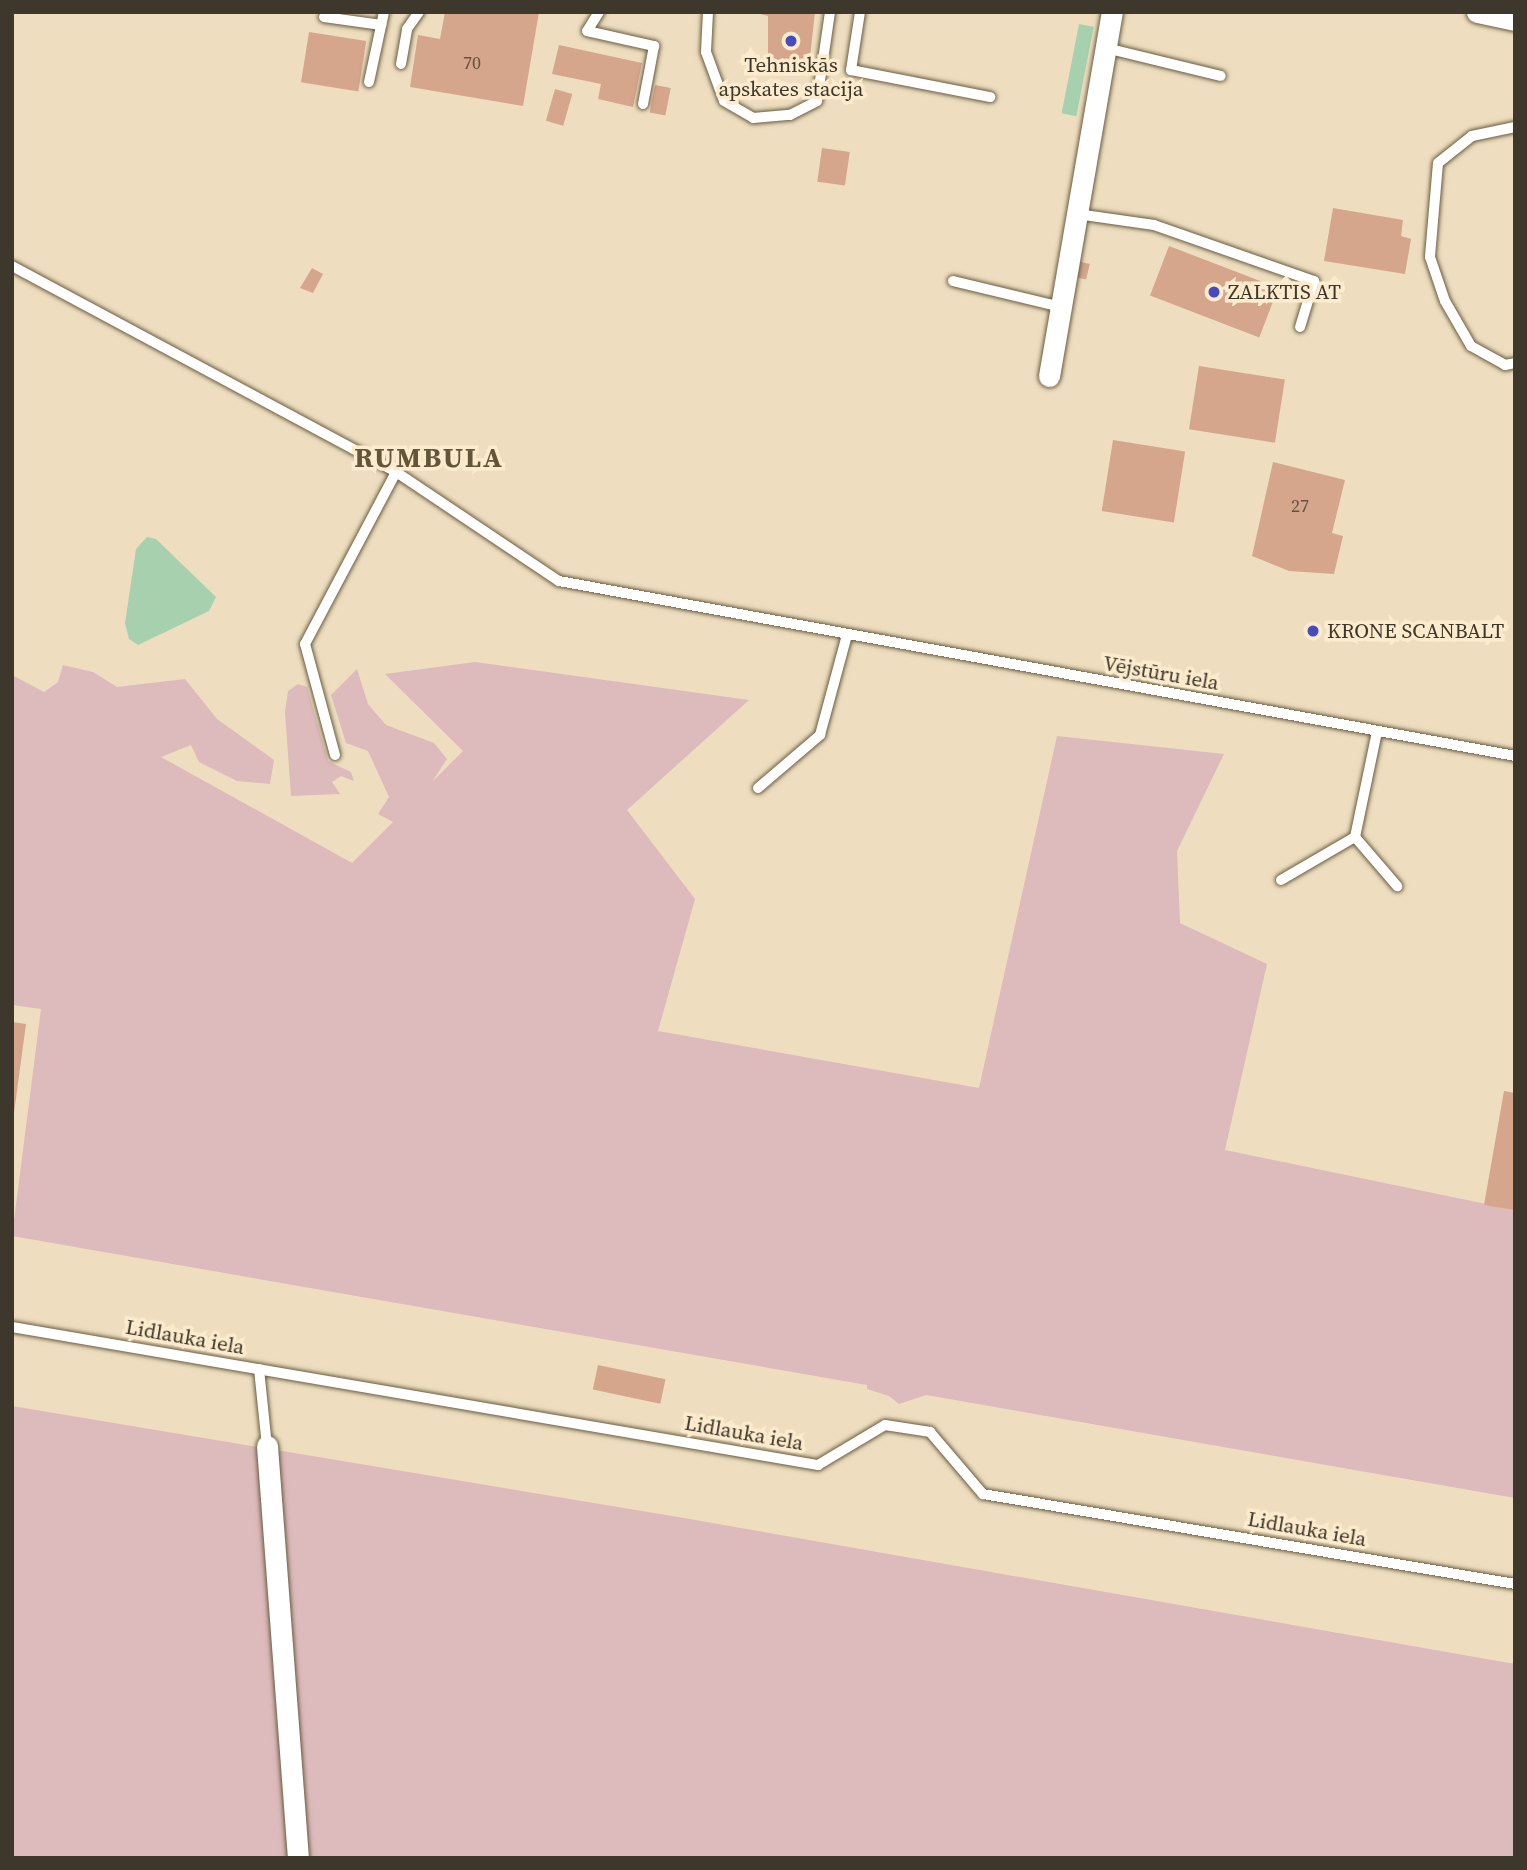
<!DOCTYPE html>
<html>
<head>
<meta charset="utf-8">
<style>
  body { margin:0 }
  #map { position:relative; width:1527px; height:1870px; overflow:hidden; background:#eedebf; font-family:"Source Serif 4",serif }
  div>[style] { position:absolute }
  .green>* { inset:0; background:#ddbabb }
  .water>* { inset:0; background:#a7d1ae; transform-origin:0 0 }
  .building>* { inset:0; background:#d5a68c; transform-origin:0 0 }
  .roads { filter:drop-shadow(0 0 2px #6a5c41) drop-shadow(0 0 2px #6a5c41) }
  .service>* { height:10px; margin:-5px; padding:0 5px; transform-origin:5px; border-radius:5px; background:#fff }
  .minor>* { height:21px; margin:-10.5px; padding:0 10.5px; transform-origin:10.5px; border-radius:10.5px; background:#fff }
  .dots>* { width:19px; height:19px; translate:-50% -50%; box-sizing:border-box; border:4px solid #fcebcc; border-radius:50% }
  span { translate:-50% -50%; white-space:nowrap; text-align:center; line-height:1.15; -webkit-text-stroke:7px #fcebcc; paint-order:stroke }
  .number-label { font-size:18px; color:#645343 }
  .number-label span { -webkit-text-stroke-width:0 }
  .poi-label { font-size:21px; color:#3e372b }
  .left { translate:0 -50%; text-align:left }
  .street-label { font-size:21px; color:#3e372b }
  .district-label { font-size:28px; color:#63553a; font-weight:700; letter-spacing:2px }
  .frame { position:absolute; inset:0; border:14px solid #3e372b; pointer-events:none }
</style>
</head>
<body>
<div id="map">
  <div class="green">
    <div style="clip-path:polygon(475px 662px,749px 700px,627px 810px,695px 899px,658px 1031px,979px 1088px,1057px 736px,1224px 754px,1177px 851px,1180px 923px,1267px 964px,1225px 1150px,1515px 1210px,1515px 1498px,926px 1395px,899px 1404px,889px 1396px,867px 1389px,867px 1385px,12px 1236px,41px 1009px,12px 1005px,12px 675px,44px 692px,58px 682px,63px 665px,93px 672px,117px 687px,185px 679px,217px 719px,274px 760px,270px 784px,237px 781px,199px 762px,191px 745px,161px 757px,352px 863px,393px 822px,378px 814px,389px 797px,368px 751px,346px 743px,331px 695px,357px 669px,368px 704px,386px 725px,434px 743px,447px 759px,432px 782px,463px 751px,385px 674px)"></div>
    <div style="clip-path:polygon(298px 684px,307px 687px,328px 761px,351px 772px,354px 781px,341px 776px,332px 782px,340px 794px,291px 796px,285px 712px,288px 691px)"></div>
    <div style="clip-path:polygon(12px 1406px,684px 1518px,1515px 1664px,1515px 1858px,12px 1858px)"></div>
  </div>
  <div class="water">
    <div style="left:1079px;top:24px;width:15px;height:91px;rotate:11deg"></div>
    <div style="clip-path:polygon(147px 537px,156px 539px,216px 597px,209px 611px,138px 645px,129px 639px,125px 623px,136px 549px)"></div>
  </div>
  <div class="building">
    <div style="clip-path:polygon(445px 12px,539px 12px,523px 106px,410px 87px,418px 35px,440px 39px)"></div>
    <div style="clip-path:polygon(753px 12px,815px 12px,809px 66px,768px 62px,768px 16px)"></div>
    <div style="left:309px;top:32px;width:58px;height:51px;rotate:9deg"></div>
    <div style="clip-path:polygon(559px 45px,642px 63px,633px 107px,598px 99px,601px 84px,552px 74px)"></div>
    <div style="left:655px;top:85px;width:16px;height:28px;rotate:11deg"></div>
    <div style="left:555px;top:89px;width:18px;height:33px;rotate:16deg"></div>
    <div style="left:822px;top:148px;width:28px;height:34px;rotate:8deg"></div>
    <div style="clip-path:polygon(1333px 208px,1403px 220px,1401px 236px,1411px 239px,1405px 274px,1324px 261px)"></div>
    <div style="left:1169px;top:246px;width:117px;height:53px;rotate:21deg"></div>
    <div style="left:1081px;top:262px;width:9px;height:16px;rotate:13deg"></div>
    <div style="clip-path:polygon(312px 268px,323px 274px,313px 293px,300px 288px)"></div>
    <div style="left:1199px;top:366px;width:87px;height:64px;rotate:9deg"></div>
    <div style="left:1113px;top:440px;width:73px;height:72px;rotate:9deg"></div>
    <div style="clip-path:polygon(1273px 462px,1345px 480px,1332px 533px,1343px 536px,1334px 574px,1289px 571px,1252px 556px)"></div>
    <div style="clip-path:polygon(12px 1022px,26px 1024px,14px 1113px,12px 1113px)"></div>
    <div style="clip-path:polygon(1504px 1091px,1515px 1093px,1515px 1210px,1484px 1205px)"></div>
    <div style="left:598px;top:1365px;width:69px;height:25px;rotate:12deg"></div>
  </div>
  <div class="roads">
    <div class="service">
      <div style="left:599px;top:12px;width:22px;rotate:122deg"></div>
      <div style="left:587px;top:31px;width:69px;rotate:12.6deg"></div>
      <div style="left:654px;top:46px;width:59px;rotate:100.7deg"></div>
      <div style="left:708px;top:12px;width:40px;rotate:92.9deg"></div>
      <div style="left:706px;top:52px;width:52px;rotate:69.8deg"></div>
      <div style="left:724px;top:101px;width:34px;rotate:30deg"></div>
      <div style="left:753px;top:118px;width:37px;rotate:-5deg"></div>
      <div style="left:790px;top:115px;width:30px;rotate:-27deg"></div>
      <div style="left:817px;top:101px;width:90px;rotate:-81.7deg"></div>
      <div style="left:860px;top:12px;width:59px;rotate:98.8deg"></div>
      <div style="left:851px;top:70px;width:142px;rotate:11deg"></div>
      <div style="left:324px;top:17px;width:58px;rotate:8deg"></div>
      <div style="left:1106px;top:48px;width:118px;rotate:13.7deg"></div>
      <div style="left:401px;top:64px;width:36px;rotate:-80deg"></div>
      <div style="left:407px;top:29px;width:21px;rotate:-55deg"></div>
      <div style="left:369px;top:82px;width:72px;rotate:-77.9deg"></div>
      <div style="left:1515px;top:127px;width:44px;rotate:168.2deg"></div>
      <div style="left:1472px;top:136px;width:43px;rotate:141.5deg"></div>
      <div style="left:1438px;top:163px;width:94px;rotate:94.9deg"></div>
      <div style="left:1430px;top:257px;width:46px;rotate:71.2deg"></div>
      <div style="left:1445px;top:301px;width:52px;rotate:60deg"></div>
      <div style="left:1471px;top:346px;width:39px;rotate:29deg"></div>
      <div style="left:1505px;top:365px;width:10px;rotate:-11deg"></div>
      <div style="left:1077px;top:214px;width:78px;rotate:8.1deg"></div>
      <div style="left:1154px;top:225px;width:170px;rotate:19.3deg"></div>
      <div style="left:1314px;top:281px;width:48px;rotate:106.9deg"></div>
      <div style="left:12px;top:266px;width:436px;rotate:28.2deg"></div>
      <div style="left:396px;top:472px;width:196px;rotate:33.8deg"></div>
      <div style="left:559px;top:581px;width:972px;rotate:10.37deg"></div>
      <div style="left:953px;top:281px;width:111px;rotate:13.5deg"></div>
      <div style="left:335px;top:755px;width:115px;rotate:-105.1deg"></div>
      <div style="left:305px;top:644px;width:195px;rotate:-62.1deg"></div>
      <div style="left:758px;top:788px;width:82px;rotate:-40.5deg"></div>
      <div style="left:820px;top:735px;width:104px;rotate:-74.9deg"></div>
      <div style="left:1355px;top:837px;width:65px;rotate:49.4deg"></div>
      <div style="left:1281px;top:880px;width:86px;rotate:-30.2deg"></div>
      <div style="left:1355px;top:837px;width:107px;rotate:-78.2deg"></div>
      <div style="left:12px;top:1327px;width:818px;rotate:9.72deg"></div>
      <div style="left:818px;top:1465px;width:78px;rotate:-30.8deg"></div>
      <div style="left:885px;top:1425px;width:46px;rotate:8.8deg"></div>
      <div style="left:930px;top:1432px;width:82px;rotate:49.5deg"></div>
      <div style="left:983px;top:1494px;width:540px;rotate:9.6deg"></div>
      <div style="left:259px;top:1369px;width:77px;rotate:84.1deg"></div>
    </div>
    <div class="minor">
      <div style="left:1477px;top:12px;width:39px;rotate:12deg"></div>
      <div style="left:1049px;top:376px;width:369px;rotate:-80.2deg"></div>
      <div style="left:267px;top:1446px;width:413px;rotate:85.7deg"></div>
    </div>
  </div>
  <div class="dots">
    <div style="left:791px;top:41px;background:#464bc0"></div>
    <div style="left:1214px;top:292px;background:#464bc0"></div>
    <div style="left:1313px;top:631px;background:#464bc0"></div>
  </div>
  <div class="number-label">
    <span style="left:472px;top:63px">70</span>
    <span style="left:1300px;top:506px">27</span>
  </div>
  <div class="poi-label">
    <span style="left:791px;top:77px">Tehniskās<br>apskates stacija</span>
    <span class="left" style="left:1228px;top:292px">ZALKTIS AT</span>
    <span class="left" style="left:1327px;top:631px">KRONE SCANBALT</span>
  </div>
  <div class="street-label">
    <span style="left:1161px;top:673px;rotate:10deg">Vējstūru iela</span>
    <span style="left:185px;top:1337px;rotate:10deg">Lidlauka iela</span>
    <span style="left:744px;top:1433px;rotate:10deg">Lidlauka iela</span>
    <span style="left:1307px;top:1529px;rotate:10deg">Lidlauka iela</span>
  </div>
  <div class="district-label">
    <span style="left:429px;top:457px">RUMBULA</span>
  </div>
  <div class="frame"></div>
</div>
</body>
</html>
